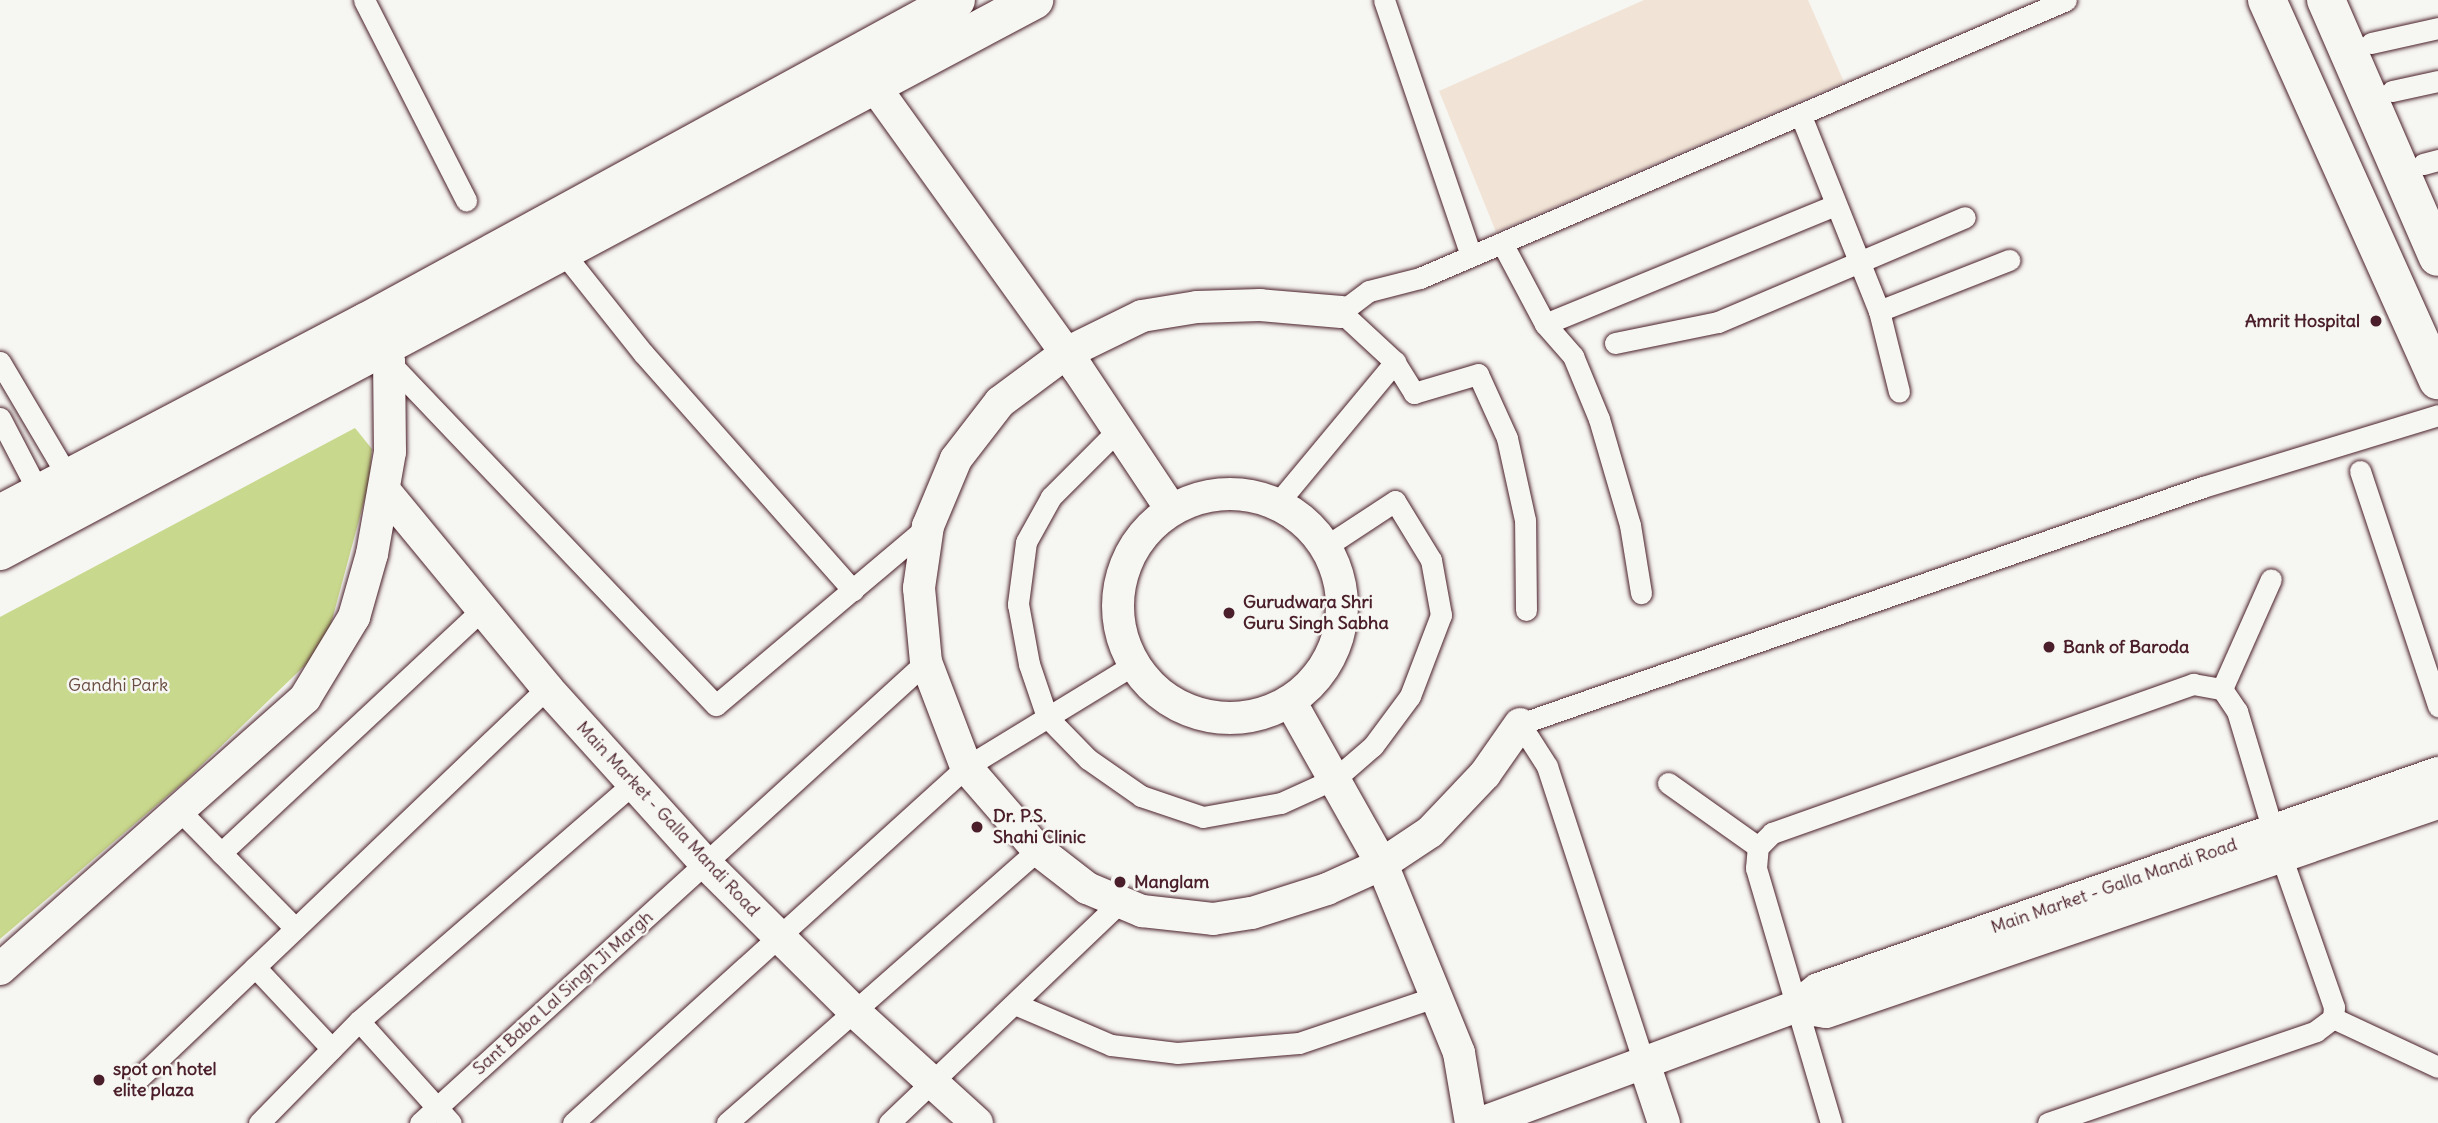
<!DOCTYPE html>
<html>
<head>
<meta charset="utf-8">
<style>
  body { margin:0 }
  #map { position:relative; width:2438px; height:1123px; overflow:hidden; background:#f6f6f2; font-family:Delius,sans-serif }
  div>[style] { position:absolute }
  .built>* { inset:0; background:#f1e4d6 }
  .green>* { inset:0; background:#c8d88c }
  .roads { filter:drop-shadow(0 0 2px #4a1f2b) drop-shadow(0 0 2px #4a1f2b) }
  .street>* { height:21px; margin:-10.5px; padding:0 10.5px; transform-origin:10.5px; border-radius:10.5px; background:#f6f6f2 }
  .secondary>* { height:32px; margin:-16px; padding:0 16px; transform-origin:16px; border-radius:16px; background:#f6f6f2 }
  .secondary>.ring { margin:-16px; padding:0; box-sizing:content-box; background:none; border:32px solid #f6f6f2; border-radius:50% }
  .highway>* { height:38px; margin:-19px; padding:0 19px; transform-origin:19px; border-radius:19px; background:#f6f6f2 }
  .dots>* { width:19px; height:19px; translate:-50% -50%; box-sizing:border-box; border:4px solid #f6f6f2; border-radius:50% }
  span { translate:-50% -50%; white-space:nowrap; text-align:center; line-height:1.15; -webkit-text-stroke:5px #f6f6f2; paint-order:stroke }
  .poi-label { font-size:18px; color:#4a1f2b; font-weight:700 }
  .right { translate:-100% -50%; text-align:right }
  .left { translate:0 -50%; text-align:left }
  .park-label { font-size:18px; color:#6a4d43 }
  .street-label { font-size:18px; color:#4a1f2b }
</style>
</head>
<body>
<div id="map">
  <div class="built">
    <div style="clip-path:polygon(1644px 0,1808px 0,1844px 82px,1496px 232px,1439px 91px)"></div>
  </div>
  <div class="green">
    <div style="clip-path:polygon(355px 428px,372px 449px,369px 483px,325px 646px,185px 781px,0 939px,0 617px)"></div>
  </div>
  <div class="roads">
    <div class="street">
      <div style="left:364px;top:0;width:225px;rotate:63deg"></div>
      <div style="left:1384px;top:0;width:270px;rotate:71.2deg"></div>
      <div style="left:2371px;top:43px;width:69px;rotate:-12.6deg"></div>
      <div style="left:2392px;top:91px;width:47px;rotate:-12.3deg"></div>
      <div style="left:1801px;top:116px;width:210px;rotate:68.2deg"></div>
      <div style="left:1879px;top:311px;width:83px;rotate:76.1deg"></div>
      <div style="left:2423px;top:164px;width:16px;rotate:-15deg"></div>
      <div style="left:1502px;top:243px;width:92px;rotate:62deg"></div>
      <div style="left:1545px;top:324px;width:43px;rotate:48.8deg"></div>
      <div style="left:1573px;top:356px;width:68px;rotate:67.6deg"></div>
      <div style="left:1599px;top:419px;width:110px;rotate:73.7deg"></div>
      <div style="left:1630px;top:525px;width:69px;rotate:80.8deg"></div>
      <div style="left:561px;top:250px;width:132px;rotate:51.5deg"></div>
      <div style="left:643px;top:353px;width:317px;rotate:48.5deg"></div>
      <div style="left:1879px;top:311px;width:140px;rotate:-21.4deg"></div>
      <div style="left:1545px;top:324px;width:313px;rotate:-22.3deg"></div>
      <div style="left:1615px;top:343px;width:105px;rotate:-11.5deg"></div>
      <div style="left:1718px;top:322px;width:268px;rotate:-23deg"></div>
      <div style="left:0;top:362px;width:134px;rotate:59.4deg"></div>
      <div style="left:389px;top:362px;width:474px;rotate:46.4deg"></div>
      <div style="left:716px;top:705px;width:277px;rotate:-40.2deg"></div>
      <div style="left:0;top:418px;width:85px;rotate:62.5deg"></div>
      <div style="left:1118px;top:430px;width:95px;rotate:135deg"></div>
      <div style="left:1051px;top:497px;width:51px;rotate:119.1deg"></div>
      <div style="left:1026px;top:542px;width:63px;rotate:97.4deg"></div>
      <div style="left:1018px;top:604px;width:61px;rotate:79.6deg"></div>
      <div style="left:1029px;top:664px;width:56px;rotate:71.2deg"></div>
      <div style="left:1047px;top:717px;width:59px;rotate:45.7deg"></div>
      <div style="left:1088px;top:759px;width:65px;rotate:34.9deg"></div>
      <div style="left:1141px;top:796px;width:65px;rotate:18.7deg"></div>
      <div style="left:1203px;top:817px;width:79px;rotate:-10.2deg"></div>
      <div style="left:1281px;top:803px;width:60px;rotate:-24.4deg"></div>
      <div style="left:1336px;top:778px;width:49px;rotate:-40.9deg"></div>
      <div style="left:1373px;top:746px;width:62px;rotate:-53.5deg"></div>
      <div style="left:1410px;top:696px;width:87px;rotate:-69.1deg"></div>
      <div style="left:1441px;top:615px;width:56px;rotate:-100.3deg"></div>
      <div style="left:1431px;top:560px;width:69px;rotate:-121.4deg"></div>
      <div style="left:1395px;top:501px;width:84px;rotate:146.7deg"></div>
      <div style="left:2360px;top:471px;width:248px;rotate:71.6deg"></div>
      <div style="left:1277px;top:504px;width:185px;rotate:-50.3deg"></div>
      <div style="left:1526px;top:610px;width:90px;rotate:-90.6deg"></div>
      <div style="left:1525px;top:520px;width:84px;rotate:-102.4deg"></div>
      <div style="left:1507px;top:438px;width:70px;rotate:-114.4deg"></div>
      <div style="left:1478px;top:374px;width:67px;rotate:163.5deg"></div>
      <div style="left:1414px;top:393px;width:36px;rotate:-122deg"></div>
      <div style="left:1395px;top:362px;width:74px;rotate:-137.2deg"></div>
      <div style="left:1341px;top:312px;width:35px;rotate:-37deg"></div>
      <div style="left:1369px;top:291px;width:53px;rotate:-14.3deg"></div>
      <div style="left:1420px;top:278px;width:703px;rotate:-23.28deg"></div>
      <div style="left:2222px;top:689px;width:120px;rotate:-66deg"></div>
      <div style="left:1668px;top:783px;width:110px;rotate:35.4deg"></div>
      <div style="left:178px;top:809px;width:167px;rotate:45.5deg"></div>
      <div style="left:221px;top:853px;width:357px;rotate:-43deg"></div>
      <div style="left:255px;top:967px;width:112px;rotate:46.8deg"></div>
      <div style="left:1015px;top:1004px;width:104px;rotate:23.1deg"></div>
      <div style="left:1111px;top:1045px;width:66px;rotate:6.9deg"></div>
      <div style="left:1177px;top:1053px;width:122px;rotate:-4.7deg"></div>
      <div style="left:1299px;top:1043px;width:147px;rotate:-18.7deg"></div>
      <div style="left:2333px;top:1018px;width:116px;rotate:25deg"></div>
      <div style="left:359px;top:1021px;width:137px;rotate:48deg"></div>
      <div style="left:1644px;top:1063px;width:312px;rotate:-108.1deg"></div>
      <div style="left:1547px;top:766px;width:50px;rotate:-122.7deg"></div>
      <div style="left:1520px;top:724px;width:723px;rotate:-19.14deg"></div>
      <div style="left:2203px;top:487px;width:246px;rotate:-17deg"></div>
      <div style="left:140px;top:1077px;width:563px;rotate:-43.7deg"></div>
      <div style="left:259px;top:1123px;width:143px;rotate:-45.6deg"></div>
      <div style="left:359px;top:1021px;width:362px;rotate:-40.9deg"></div>
      <div style="left:420px;top:1123px;width:685px;rotate:-42.34deg"></div>
      <div style="left:573px;top:1123px;width:530px;rotate:-42.17deg"></div>
      <div style="left:966px;top:767px;width:198px;rotate:-31.4deg"></div>
      <div style="left:727px;top:1123px;width:414px;rotate:-41.3deg"></div>
      <div style="left:889px;top:1123px;width:320px;rotate:-43.7deg"></div>
      <div style="left:1831px;top:1123px;width:266px;rotate:-106.4deg"></div>
      <div style="left:1756px;top:868px;width:21px;rotate:-85deg"></div>
      <div style="left:1758px;top:847px;width:20px;rotate:-45deg"></div>
      <div style="left:1772px;top:833px;width:447px;rotate:-19.5deg"></div>
      <div style="left:2193px;top:684px;width:29px;rotate:10deg"></div>
      <div style="left:2222px;top:689px;width:27px;rotate:56deg"></div>
      <div style="left:2237px;top:711px;width:125px;rotate:73.3deg"></div>
      <div style="left:2048px;top:1123px;width:283px;rotate:-18.9deg"></div>
      <div style="left:2316px;top:1031px;width:21px;rotate:-37deg"></div>
      <div style="left:2333px;top:1018px;width:11px;rotate:-85deg"></div>
      <div style="left:2334px;top:1007px;width:160px;rotate:-109.3deg"></div>
    </div>
    <div class="secondary">
      <div style="left:872px;top:83px;width:351px;rotate:54.3deg"></div>
      <div style="left:1077px;top:368px;width:169px;rotate:56.3deg"></div>
      <div style="left:1341px;top:312px;width:81px;rotate:-175.1deg"></div>
      <div style="left:1260px;top:305px;width:63px;rotate:178.2deg"></div>
      <div style="left:1197px;top:307px;width:56px;rotate:170.7deg"></div>
      <div style="left:1142px;top:316px;width:85px;rotate:154deg"></div>
      <div style="left:1066px;top:353px;width:82px;rotate:143.4deg"></div>
      <div style="left:1000px;top:402px;width:72px;rotate:127.7deg"></div>
      <div style="left:956px;top:459px;width:73px;rotate:112.7deg"></div>
      <div style="left:928px;top:526px;width:63px;rotate:98.3deg"></div>
      <div style="left:919px;top:588px;width:74px;rotate:84.6deg"></div>
      <div style="left:926px;top:662px;width:112px;rotate:69.1deg"></div>
      <div style="left:966px;top:767px;width:110px;rotate:49.1deg"></div>
      <div style="left:1038px;top:850px;width:62px;rotate:37.8deg"></div>
      <div style="left:1087px;top:888px;width:60px;rotate:22.7deg"></div>
      <div style="left:1142px;top:911px;width:71px;rotate:6.4deg"></div>
      <div style="left:1213px;top:919px;width:39px;rotate:-9deg"></div>
      <div style="left:1252px;top:913px;width:79px;rotate:-17.7deg"></div>
      <div style="left:1327px;top:889px;width:60px;rotate:-24.4deg"></div>
      <div style="left:1382px;top:864px;width:58px;rotate:-33.7deg"></div>
      <div style="left:1430px;top:832px;width:80px;rotate:-46.5deg"></div>
      <div style="left:1485px;top:774px;width:61px;rotate:-55deg"></div>
      <div style="left:384px;top:490px;width:256px;rotate:50.5deg"></div>
      <div style="left:547px;top:688px;width:237px;rotate:47.9deg"></div>
      <div style="left:706px;top:864px;width:210px;rotate:44.8deg"></div>
      <div style="left:855px;top:1012px;width:165px;rotate:42.3deg"></div>
      <div class="ring" style="left:1118px;top:494px;width:192px;height:192px"></div>
      <div style="left:1290px;top:701px;width:187px;rotate:60.6deg"></div>
      <div style="left:1382px;top:864px;width:204px;rotate:67.8deg"></div>
      <div style="left:1459px;top:1053px;width:71px;rotate:80.3deg"></div>
      <div style="left:0;top:969px;width:408px;rotate:-41.6deg"></div>
      <div style="left:305px;top:698px;width:95px;rotate:-58.8deg"></div>
      <div style="left:354px;top:617px;width:66px;rotate:-74.1deg"></div>
      <div style="left:372px;top:554px;width:104px;rotate:-80deg"></div>
      <div style="left:390px;top:452px;width:90px;rotate:-90.6deg"></div>
      <div style="left:389px;top:362px;width:17px;rotate:-126deg"></div>
      <div style="left:1795px;top:1007px;width:31px;rotate:9deg"></div>
      <div style="left:1826px;top:1012px;width:647px;rotate:-18.86deg"></div>
      <div style="left:1644px;top:1063px;width:63px;rotate:71.6deg"></div>
      <div style="left:1481px;top:1123px;width:335px;rotate:-20.3deg"></div>
      <div style="left:1795px;top:1007px;width:29px;rotate:-38deg"></div>
      <div style="left:1818px;top:989px;width:657px;rotate:-19.21deg"></div>
    </div>
    <div class="highway">
      <div style="left:2267px;top:0;width:417px;rotate:65.8deg"></div>
      <div style="left:2326px;top:0;width:280px;rotate:66.5deg"></div>
      <div style="left:0;top:514px;width:413px;rotate:-27.7deg"></div>
      <div style="left:366px;top:322px;width:672px;rotate:-28.62deg"></div>
      <div style="left:0;top:551px;width:1172px;rotate:-28.05deg"></div>
    </div>
  </div>
  <div class="dots">
    <div style="left:2376px;top:321px;background:#4a1f2b"></div>
    <div style="left:1229px;top:613px;background:#4a1f2b"></div>
    <div style="left:2049px;top:647px;background:#4a1f2b"></div>
    <div style="left:977px;top:827px;background:#4a1f2b"></div>
    <div style="left:1120px;top:882px;background:#4a1f2b"></div>
    <div style="left:99px;top:1080px;background:#4a1f2b"></div>
  </div>
  <div class="poi-label">
    <span class="right" style="left:2360px;top:321px">Amrit Hospital</span>
    <span class="left" style="left:1243px;top:613px">Gurudwara Shri<br>Guru Singh Sabha</span>
    <span class="left" style="left:2063px;top:647px">Bank of Baroda</span>
    <span class="left" style="left:993px;top:827px">Dr. P.S.<br>Shahi Clinic</span>
    <span class="left" style="left:1134px;top:882px">Manglam</span>
    <span class="left" style="left:113px;top:1080px">spot on hotel<br>elite plaza</span>
  </div>
  <div class="park-label">
    <span style="left:118px;top:685px">Gandhi Park</span>
  </div>
  <div class="street-label">
    <span style="left:668px;top:819px;rotate:47deg">Main Market - Galla Mandi Road</span>
    <span style="left:2114px;top:886px;rotate:-19deg">Main Market - Galla Mandi Road</span>
    <span style="left:563px;top:993px;rotate:-42deg">Sant Baba Lal Singh Ji Margh</span>
  </div>
</div>
</body>
</html>
